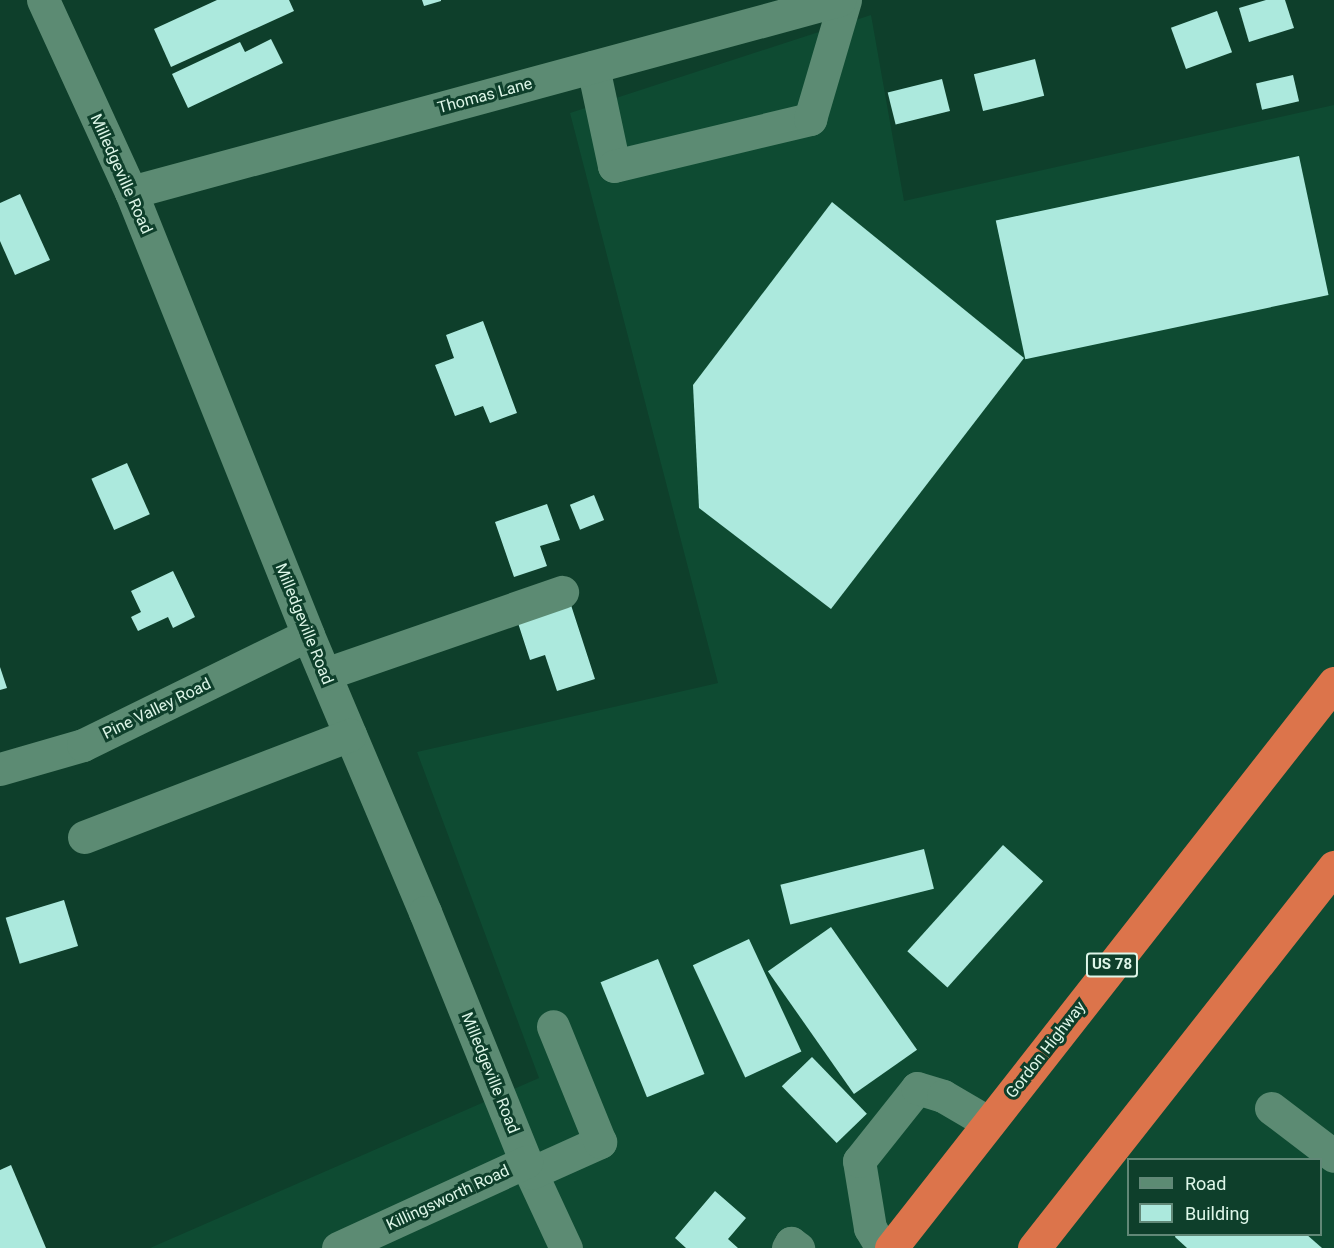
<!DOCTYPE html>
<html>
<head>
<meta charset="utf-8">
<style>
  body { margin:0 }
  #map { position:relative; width:1334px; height:1248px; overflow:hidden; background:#0e3f2b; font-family:Roboto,sans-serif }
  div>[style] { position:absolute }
  .built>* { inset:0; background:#0e4b32 }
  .building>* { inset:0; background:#ace9dd; transform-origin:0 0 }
  .minor>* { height:33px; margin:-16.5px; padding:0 16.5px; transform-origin:16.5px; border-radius:16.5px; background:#5c8b73 }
  .highway>* { height:33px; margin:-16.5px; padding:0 16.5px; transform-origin:16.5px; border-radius:16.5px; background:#dc744b }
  span { translate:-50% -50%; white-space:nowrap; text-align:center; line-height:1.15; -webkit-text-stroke:6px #0e3f2b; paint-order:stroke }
  .shield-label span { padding:2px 4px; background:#0e3f2b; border:2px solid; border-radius:4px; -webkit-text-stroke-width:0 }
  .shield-label { font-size:15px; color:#ddf6e8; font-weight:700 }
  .street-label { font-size:16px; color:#ddf6e8 }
  .legend { position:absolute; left:1127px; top:1158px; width:195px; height:78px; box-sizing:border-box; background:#0e3f2b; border:2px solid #618877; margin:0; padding:8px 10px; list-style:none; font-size:18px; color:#ddf6e8 }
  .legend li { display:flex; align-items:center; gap:12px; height:30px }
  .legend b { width:30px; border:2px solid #618877 }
</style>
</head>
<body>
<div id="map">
  <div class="built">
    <div style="clip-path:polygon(evenodd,871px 15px,904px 201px,1334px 105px,1334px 1248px,150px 1248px,539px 1078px,417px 752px,718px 683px,570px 113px,871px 15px,1128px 1160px,1320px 1160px,1320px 1234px,1128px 1234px,1128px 1160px)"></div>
  </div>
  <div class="building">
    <div style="clip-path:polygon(217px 0,289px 0,294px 11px,171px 67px,154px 29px)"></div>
    <div style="clip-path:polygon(422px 0,441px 0,441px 1px,424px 6px)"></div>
    <div style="clip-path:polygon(1266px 0,1285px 0,1294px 28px,1249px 42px,1239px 8px)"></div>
    <div style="left:1217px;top:11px;width:44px;height:49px;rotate:70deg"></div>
    <div style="clip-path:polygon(271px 39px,283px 63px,188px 108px,172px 74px,240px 42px,245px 52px)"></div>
    <div style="left:1035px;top:59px;width:38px;height:63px;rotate:76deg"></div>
    <div style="left:1293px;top:75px;width:27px;height:38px;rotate:77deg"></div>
    <div style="left:942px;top:79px;width:33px;height:56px;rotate:76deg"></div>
    <div style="left:1299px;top:156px;width:142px;height:310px;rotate:78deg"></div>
    <div style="clip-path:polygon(20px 194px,50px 260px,15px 275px,0 241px,0 203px)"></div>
    <div style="clip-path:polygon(832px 202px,1024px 358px,831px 609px,699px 508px,693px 385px)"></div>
    <div style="clip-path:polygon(483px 321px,517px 413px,490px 423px,483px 406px,455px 416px,435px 365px,454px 358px,446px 335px)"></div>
    <div style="left:127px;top:463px;width:56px;height:39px;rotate:66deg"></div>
    <div style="left:594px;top:495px;width:27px;height:26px;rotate:68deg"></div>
    <div style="clip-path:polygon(547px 504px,560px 540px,540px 546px,547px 566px,514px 577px,495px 522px)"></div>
    <div style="clip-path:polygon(173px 571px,195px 617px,173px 628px,168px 617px,138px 631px,131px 617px,141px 612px,131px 591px)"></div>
    <div style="clip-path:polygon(571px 605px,595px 679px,557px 691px,545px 655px,530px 660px,518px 623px)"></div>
    <div style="clip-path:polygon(0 667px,7px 688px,0 690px)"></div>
    <div style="left:1003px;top:845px;width:54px;height:143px;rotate:42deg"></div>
    <div style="left:924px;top:849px;width:41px;height:148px;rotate:76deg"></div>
    <div style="left:64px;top:900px;width:48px;height:61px;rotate:73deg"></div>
    <div style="left:831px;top:927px;width:150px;height:77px;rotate:55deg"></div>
    <div style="left:749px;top:939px;width:124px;height:62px;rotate:65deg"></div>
    <div style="left:658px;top:959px;width:124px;height:62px;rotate:68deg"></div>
    <div style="left:812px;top:1057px;width:79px;height:42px;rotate:46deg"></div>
    <div style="clip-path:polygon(11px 1165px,46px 1248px,0 1248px,0 1170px)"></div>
    <div style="clip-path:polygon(715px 1191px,746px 1218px,728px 1239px,738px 1248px,686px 1248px,675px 1238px)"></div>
    <div style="clip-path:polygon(1176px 1234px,1306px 1234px,1322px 1248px,1187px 1248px,1175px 1237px)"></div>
  </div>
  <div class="minor">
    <div style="left:43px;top:0;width:211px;rotate:65.4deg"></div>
    <div style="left:131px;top:192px;width:477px;rotate:68.2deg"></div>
    <div style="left:308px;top:635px;width:301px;rotate:67.1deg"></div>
    <div style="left:425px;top:912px;width:270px;rotate:68deg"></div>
    <div style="left:526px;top:1162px;width:95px;rotate:65.1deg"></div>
    <div style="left:593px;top:67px;width:101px;rotate:78deg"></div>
    <div style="left:614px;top:166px;width:202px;rotate:-13.5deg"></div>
    <div style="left:810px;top:119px;width:124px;rotate:-73.6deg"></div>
    <div style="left:131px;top:192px;width:734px;rotate:-15.17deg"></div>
    <div style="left:325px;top:674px;width:251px;rotate:-19.1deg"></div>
    <div style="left:0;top:769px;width:86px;rotate:-16.1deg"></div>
    <div style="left:83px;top:745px;width:250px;rotate:-26.1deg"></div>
    <div style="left:84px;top:837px;width:285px;rotate:-21deg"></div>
    <div style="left:1271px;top:1108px;width:79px;rotate:37.3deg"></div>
    <div style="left:531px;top:1173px;width:76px;rotate:-24.2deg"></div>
    <div style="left:600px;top:1142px;width:125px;rotate:-112.1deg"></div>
    <div style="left:338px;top:1248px;width:207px;rotate:-24.6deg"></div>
    <div style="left:788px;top:1248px;width:6px;rotate:-59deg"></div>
    <div style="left:791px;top:1243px;width:9px;rotate:36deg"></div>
    <div style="left:882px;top:1248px;width:23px;rotate:-121deg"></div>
    <div style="left:870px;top:1228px;width:68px;rotate:-99.3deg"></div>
    <div style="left:859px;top:1161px;width:93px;rotate:-51.5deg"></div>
    <div style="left:917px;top:1088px;width:27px;rotate:17deg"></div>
    <div style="left:943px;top:1096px;width:53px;rotate:30.4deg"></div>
  </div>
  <div class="highway">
    <div style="left:891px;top:1248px;width:718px;rotate:-51.9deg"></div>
    <div style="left:1034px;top:1248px;width:485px;rotate:-51.8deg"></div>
  </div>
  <div class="shield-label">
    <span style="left:1112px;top:965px">US 78</span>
  </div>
  <div class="street-label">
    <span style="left:485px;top:96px;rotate:-15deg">Thomas Lane</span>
    <span style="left:121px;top:174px;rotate:66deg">Milledgeville Road</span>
    <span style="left:304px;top:624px;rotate:68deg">Milledgeville Road</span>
    <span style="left:157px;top:709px;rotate:-26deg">Pine Valley Road</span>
    <span style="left:1046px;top:1050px;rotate:-52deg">Gordon Highway</span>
    <span style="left:490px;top:1073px;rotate:68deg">Milledgeville Road</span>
    <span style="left:448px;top:1198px;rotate:-25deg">Killingsworth Road</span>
  </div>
  <ul class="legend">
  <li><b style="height:8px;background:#5c8b73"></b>Road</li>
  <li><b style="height:16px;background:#ace9dd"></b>Building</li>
  </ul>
</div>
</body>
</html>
